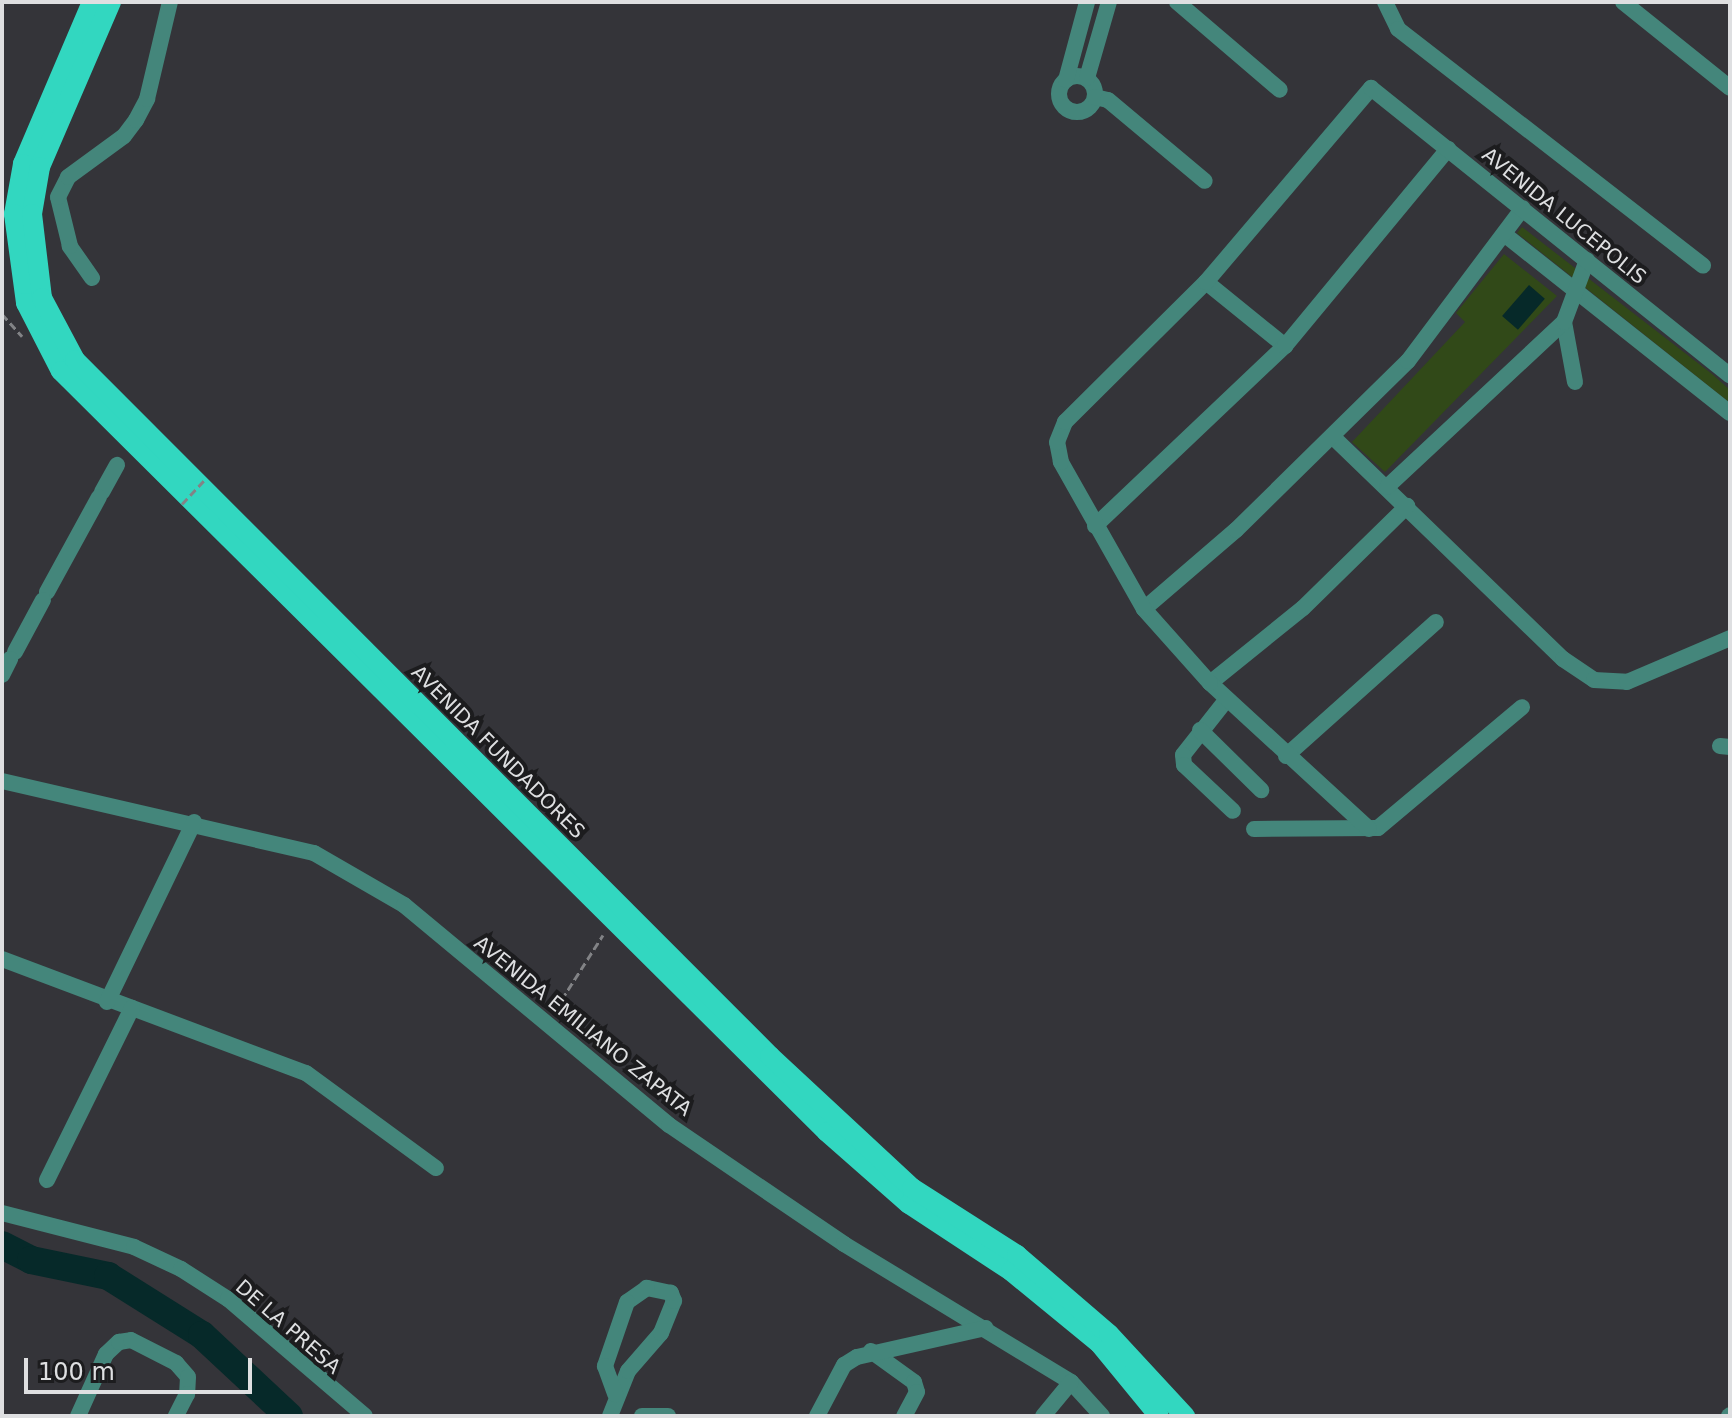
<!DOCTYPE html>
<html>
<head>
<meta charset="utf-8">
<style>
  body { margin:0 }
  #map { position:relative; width:1732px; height:1418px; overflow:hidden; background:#343439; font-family:"DejaVu Sans",sans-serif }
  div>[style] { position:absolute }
  .green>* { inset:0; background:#314918 }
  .water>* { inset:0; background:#062929; transform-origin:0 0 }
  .river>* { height:28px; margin:-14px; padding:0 14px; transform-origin:14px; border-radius:14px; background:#062929 }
  .path>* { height:3px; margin-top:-1.5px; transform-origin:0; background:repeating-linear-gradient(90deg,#828386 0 8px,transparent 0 12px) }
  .minor>* { height:16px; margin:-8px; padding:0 8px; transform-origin:8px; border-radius:8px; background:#44867b }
  .minor>.ring { margin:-8px; padding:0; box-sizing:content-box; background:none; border:16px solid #44867b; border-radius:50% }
  .major>* { height:20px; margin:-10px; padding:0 10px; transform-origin:10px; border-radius:10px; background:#32d7c0 }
  .path-bridge>* { height:3px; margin-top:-1.5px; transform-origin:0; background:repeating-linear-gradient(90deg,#828386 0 8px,transparent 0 12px) }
  span { translate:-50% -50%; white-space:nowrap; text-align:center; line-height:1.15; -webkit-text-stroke:8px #1c1c1e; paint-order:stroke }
  .street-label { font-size:20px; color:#dedfe1 }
  .frame { position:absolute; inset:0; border:4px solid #dedfe1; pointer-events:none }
  .scale { position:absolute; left:24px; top:1358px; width:228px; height:36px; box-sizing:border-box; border:4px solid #dedfe1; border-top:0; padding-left:10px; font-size:24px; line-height:28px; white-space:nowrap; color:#dedfe1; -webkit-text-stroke:6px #1c1c1e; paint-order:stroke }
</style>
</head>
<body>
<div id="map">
  <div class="green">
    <div style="clip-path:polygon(1522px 227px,1712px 374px,1730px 390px,1730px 403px,1517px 233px)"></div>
    <div style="clip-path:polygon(1504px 254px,1557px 296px,1385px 472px,1352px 442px,1465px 322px,1456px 313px)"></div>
  </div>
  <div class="water">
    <div style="left:1529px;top:285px;width:21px;height:41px;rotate:41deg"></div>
  </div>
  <div class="river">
    <div style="left:2px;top:1245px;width:33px;rotate:27deg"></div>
    <div style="left:31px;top:1260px;width:79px;rotate:11.7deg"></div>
    <div style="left:108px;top:1276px;width:111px;rotate:32.1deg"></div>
    <div style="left:202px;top:1335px;width:119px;rotate:43deg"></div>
  </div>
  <div class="path">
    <div style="left:2px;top:314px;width:30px;rotate:48deg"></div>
    <div style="left:555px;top:1010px;width:89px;rotate:-57.4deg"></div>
  </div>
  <div class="minor">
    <div style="left:1177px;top:2px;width:135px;rotate:40.5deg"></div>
    <div style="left:1385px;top:2px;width:30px;rotate:64deg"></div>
    <div style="left:1398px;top:29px;width:386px;rotate:37.8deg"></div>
    <div style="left:1623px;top:2px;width:137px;rotate:38.8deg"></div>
    <div class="ring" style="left:1059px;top:76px;width:20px;height:20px"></div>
    <div style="left:1087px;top:78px;width:79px;rotate:-73.9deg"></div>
    <div style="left:1066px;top:80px;width:81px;rotate:-74.9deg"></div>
    <div style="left:1095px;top:97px;width:13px;rotate:13deg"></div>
    <div style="left:1108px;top:100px;width:126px;rotate:39.9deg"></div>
    <div style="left:1504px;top:234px;width:288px;rotate:38.4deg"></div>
    <div style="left:92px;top:278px;width:39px;rotate:-125deg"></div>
    <div style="left:70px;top:246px;width:50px;rotate:-103.8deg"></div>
    <div style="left:58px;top:197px;width:22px;rotate:-63deg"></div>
    <div style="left:68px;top:177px;width:69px;rotate:-36.2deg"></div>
    <div style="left:124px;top:136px;width:20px;rotate:-53deg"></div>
    <div style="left:136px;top:120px;width:24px;rotate:-62deg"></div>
    <div style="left:147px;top:99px;width:100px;rotate:-76.7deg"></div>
    <div style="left:1206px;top:282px;width:102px;rotate:39deg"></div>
    <div style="left:1564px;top:322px;width:61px;rotate:79.6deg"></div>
    <div style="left:1332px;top:436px;width:321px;rotate:44deg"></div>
    <div style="left:1563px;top:659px;width:37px;rotate:34deg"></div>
    <div style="left:1594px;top:680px;width:33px;rotate:3deg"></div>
    <div style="left:1627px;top:682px;width:112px;rotate:-23.1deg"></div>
    <div style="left:1387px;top:487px;width:242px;rotate:-43deg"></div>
    <div style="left:1564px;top:322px;width:66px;rotate:-69.6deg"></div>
    <div style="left:102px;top:492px;width:31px;rotate:-61deg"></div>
    <div style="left:1095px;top:526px;width:262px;rotate:-43.5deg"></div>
    <div style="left:1285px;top:346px;width:256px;rotate:-50.4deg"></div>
    <div style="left:47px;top:592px;width:108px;rotate:-61.3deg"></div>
    <div style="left:1144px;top:609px;width:121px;rotate:-40.7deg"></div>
    <div style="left:1236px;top:530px;width:241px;rotate:-44.5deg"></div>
    <div style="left:1408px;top:361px;width:191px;rotate:-53.1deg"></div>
    <div style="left:15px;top:652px;width:59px;rotate:-61.7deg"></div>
    <div style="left:2px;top:675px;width:18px;rotate:-63deg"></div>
    <div style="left:1210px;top:683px;width:119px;rotate:-38.9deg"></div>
    <div style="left:1303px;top:608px;width:146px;rotate:-44.4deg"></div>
    <div style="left:1227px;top:699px;width:71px;rotate:128.2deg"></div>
    <div style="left:1183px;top:755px;width:10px;rotate:84deg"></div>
    <div style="left:1184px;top:765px;width:67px;rotate:43.2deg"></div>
    <div style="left:1200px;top:730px;width:86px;rotate:44.5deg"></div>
    <div style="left:1720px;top:746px;width:10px;rotate:6deg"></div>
    <div style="left:1286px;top:756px;width:201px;rotate:-41.8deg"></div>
    <div style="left:2px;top:781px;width:320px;rotate:13deg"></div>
    <div style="left:314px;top:853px;width:104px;rotate:30deg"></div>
    <div style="left:404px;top:905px;width:344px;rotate:39.7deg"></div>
    <div style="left:669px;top:1125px;width:212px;rotate:34.2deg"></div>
    <div style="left:844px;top:1244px;width:266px;rotate:31.3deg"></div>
    <div style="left:1071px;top:1382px;width:46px;rotate:47.6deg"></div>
    <div style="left:1254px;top:829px;width:124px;rotate:-0.5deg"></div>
    <div style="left:1378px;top:828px;width:188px;rotate:-40deg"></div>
    <div style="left:1369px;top:829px;width:216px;rotate:-137.4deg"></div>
    <div style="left:1210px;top:683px;width:99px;rotate:-131.7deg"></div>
    <div style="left:1144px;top:609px;width:169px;rotate:-119.5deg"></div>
    <div style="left:1061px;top:462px;width:20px;rotate:-101deg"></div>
    <div style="left:1057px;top:442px;width:22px;rotate:-68deg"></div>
    <div style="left:1065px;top:422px;width:199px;rotate:-44.8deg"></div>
    <div style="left:1206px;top:282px;width:255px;rotate:-49.6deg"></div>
    <div style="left:1371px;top:88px;width:460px;rotate:38.7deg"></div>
    <div style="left:2px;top:959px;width:325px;rotate:20.6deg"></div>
    <div style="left:306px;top:1073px;width:161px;rotate:36.2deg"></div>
    <div style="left:107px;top:1002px;width:200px;rotate:-64.2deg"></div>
    <div style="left:47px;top:1180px;width:192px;rotate:-63.7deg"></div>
    <div style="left:2px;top:1213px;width:136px;rotate:14.4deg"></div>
    <div style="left:134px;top:1247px;width:52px;rotate:25.1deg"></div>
    <div style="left:181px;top:1269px;width:56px;rotate:32.6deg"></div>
    <div style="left:228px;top:1299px;width:180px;rotate:40.5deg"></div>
    <div style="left:871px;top:1351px;width:53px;rotate:35.8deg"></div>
    <div style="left:914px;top:1382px;width:10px;rotate:73deg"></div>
    <div style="left:917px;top:1392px;width:27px;rotate:118deg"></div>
    <div style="left:78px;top:1416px;width:68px;rotate:-65.7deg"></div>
    <div style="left:106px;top:1354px;width:18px;rotate:-43deg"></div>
    <div style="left:119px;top:1342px;width:12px;rotate:-9deg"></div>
    <div style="left:131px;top:1340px;width:51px;rotate:27.1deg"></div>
    <div style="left:176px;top:1363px;width:18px;rotate:49deg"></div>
    <div style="left:188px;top:1377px;width:17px;rotate:93deg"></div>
    <div style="left:187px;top:1394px;width:25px;rotate:117deg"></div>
    <div style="left:610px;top:1416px;width:48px;rotate:-68.2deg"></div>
    <div style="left:628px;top:1371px;width:50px;rotate:-49deg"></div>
    <div style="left:661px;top:1333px;width:35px;rotate:-68deg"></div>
    <div style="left:674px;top:1301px;width:9px;rotate:-111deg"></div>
    <div style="left:671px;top:1293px;width:25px;rotate:-168deg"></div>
    <div style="left:647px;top:1288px;width:24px;rotate:145deg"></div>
    <div style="left:627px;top:1302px;width:68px;rotate:109deg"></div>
    <div style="left:605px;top:1366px;width:30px;rotate:70deg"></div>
    <div style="left:642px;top:1416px;width:26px"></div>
    <div style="left:817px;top:1416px;width:58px;rotate:-62.1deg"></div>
    <div style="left:844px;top:1365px;width:15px;rotate:-32deg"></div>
    <div style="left:857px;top:1357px;width:132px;rotate:-12.7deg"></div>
    <div style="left:1043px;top:1416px;width:44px;rotate:-50.5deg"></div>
    <div style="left:1729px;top:1416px;width:1px;rotate:-45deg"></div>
  </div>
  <div class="major">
    <div style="left:92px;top:2px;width:176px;rotate:113.1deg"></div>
    <div style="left:23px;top:164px;width:51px;rotate:100.2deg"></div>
    <div style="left:14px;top:214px;width:90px;rotate:82.3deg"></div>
    <div style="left:26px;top:303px;width:76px;rotate:62.8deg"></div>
    <div style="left:61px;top:371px;width:1080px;rotate:44.81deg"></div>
    <div style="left:827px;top:1132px;width:109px;rotate:41.3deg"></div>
    <div style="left:909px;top:1204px;width:122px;rotate:33.3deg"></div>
    <div style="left:1011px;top:1271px;width:114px;rotate:39.3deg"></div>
    <div style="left:1099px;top:1343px;width:94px;rotate:50.6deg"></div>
    <div style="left:111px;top:2px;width:180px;rotate:113.3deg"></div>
    <div style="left:40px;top:167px;width:48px;rotate:99.7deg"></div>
    <div style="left:32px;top:214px;width:85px;rotate:83.2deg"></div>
    <div style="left:42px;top:298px;width:70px;rotate:62deg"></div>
    <div style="left:75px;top:360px;width:984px;rotate:45.04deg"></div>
    <div style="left:770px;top:1056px;width:194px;rotate:42.9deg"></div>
    <div style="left:912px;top:1188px;width:125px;rotate:32.5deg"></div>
    <div style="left:1017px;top:1255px;width:121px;rotate:40.7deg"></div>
    <div style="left:1109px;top:1334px;width:112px;rotate:47.2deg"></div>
  </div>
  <div class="path-bridge">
    <div style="left:182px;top:504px;width:35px;rotate:-47deg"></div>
  </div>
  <div class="street-label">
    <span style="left:1564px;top:216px;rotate:39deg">AVENIDA LUCEPOLIS</span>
    <span style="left:498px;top:752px;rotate:45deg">AVENIDA FUNDADORES</span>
    <span style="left:583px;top:1026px;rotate:39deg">AVENIDA EMILIANO ZAPATA</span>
    <span style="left:288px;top:1327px;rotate:41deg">DE LA PRESA</span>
  </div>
  <div class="frame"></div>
  <div class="scale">100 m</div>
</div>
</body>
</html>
